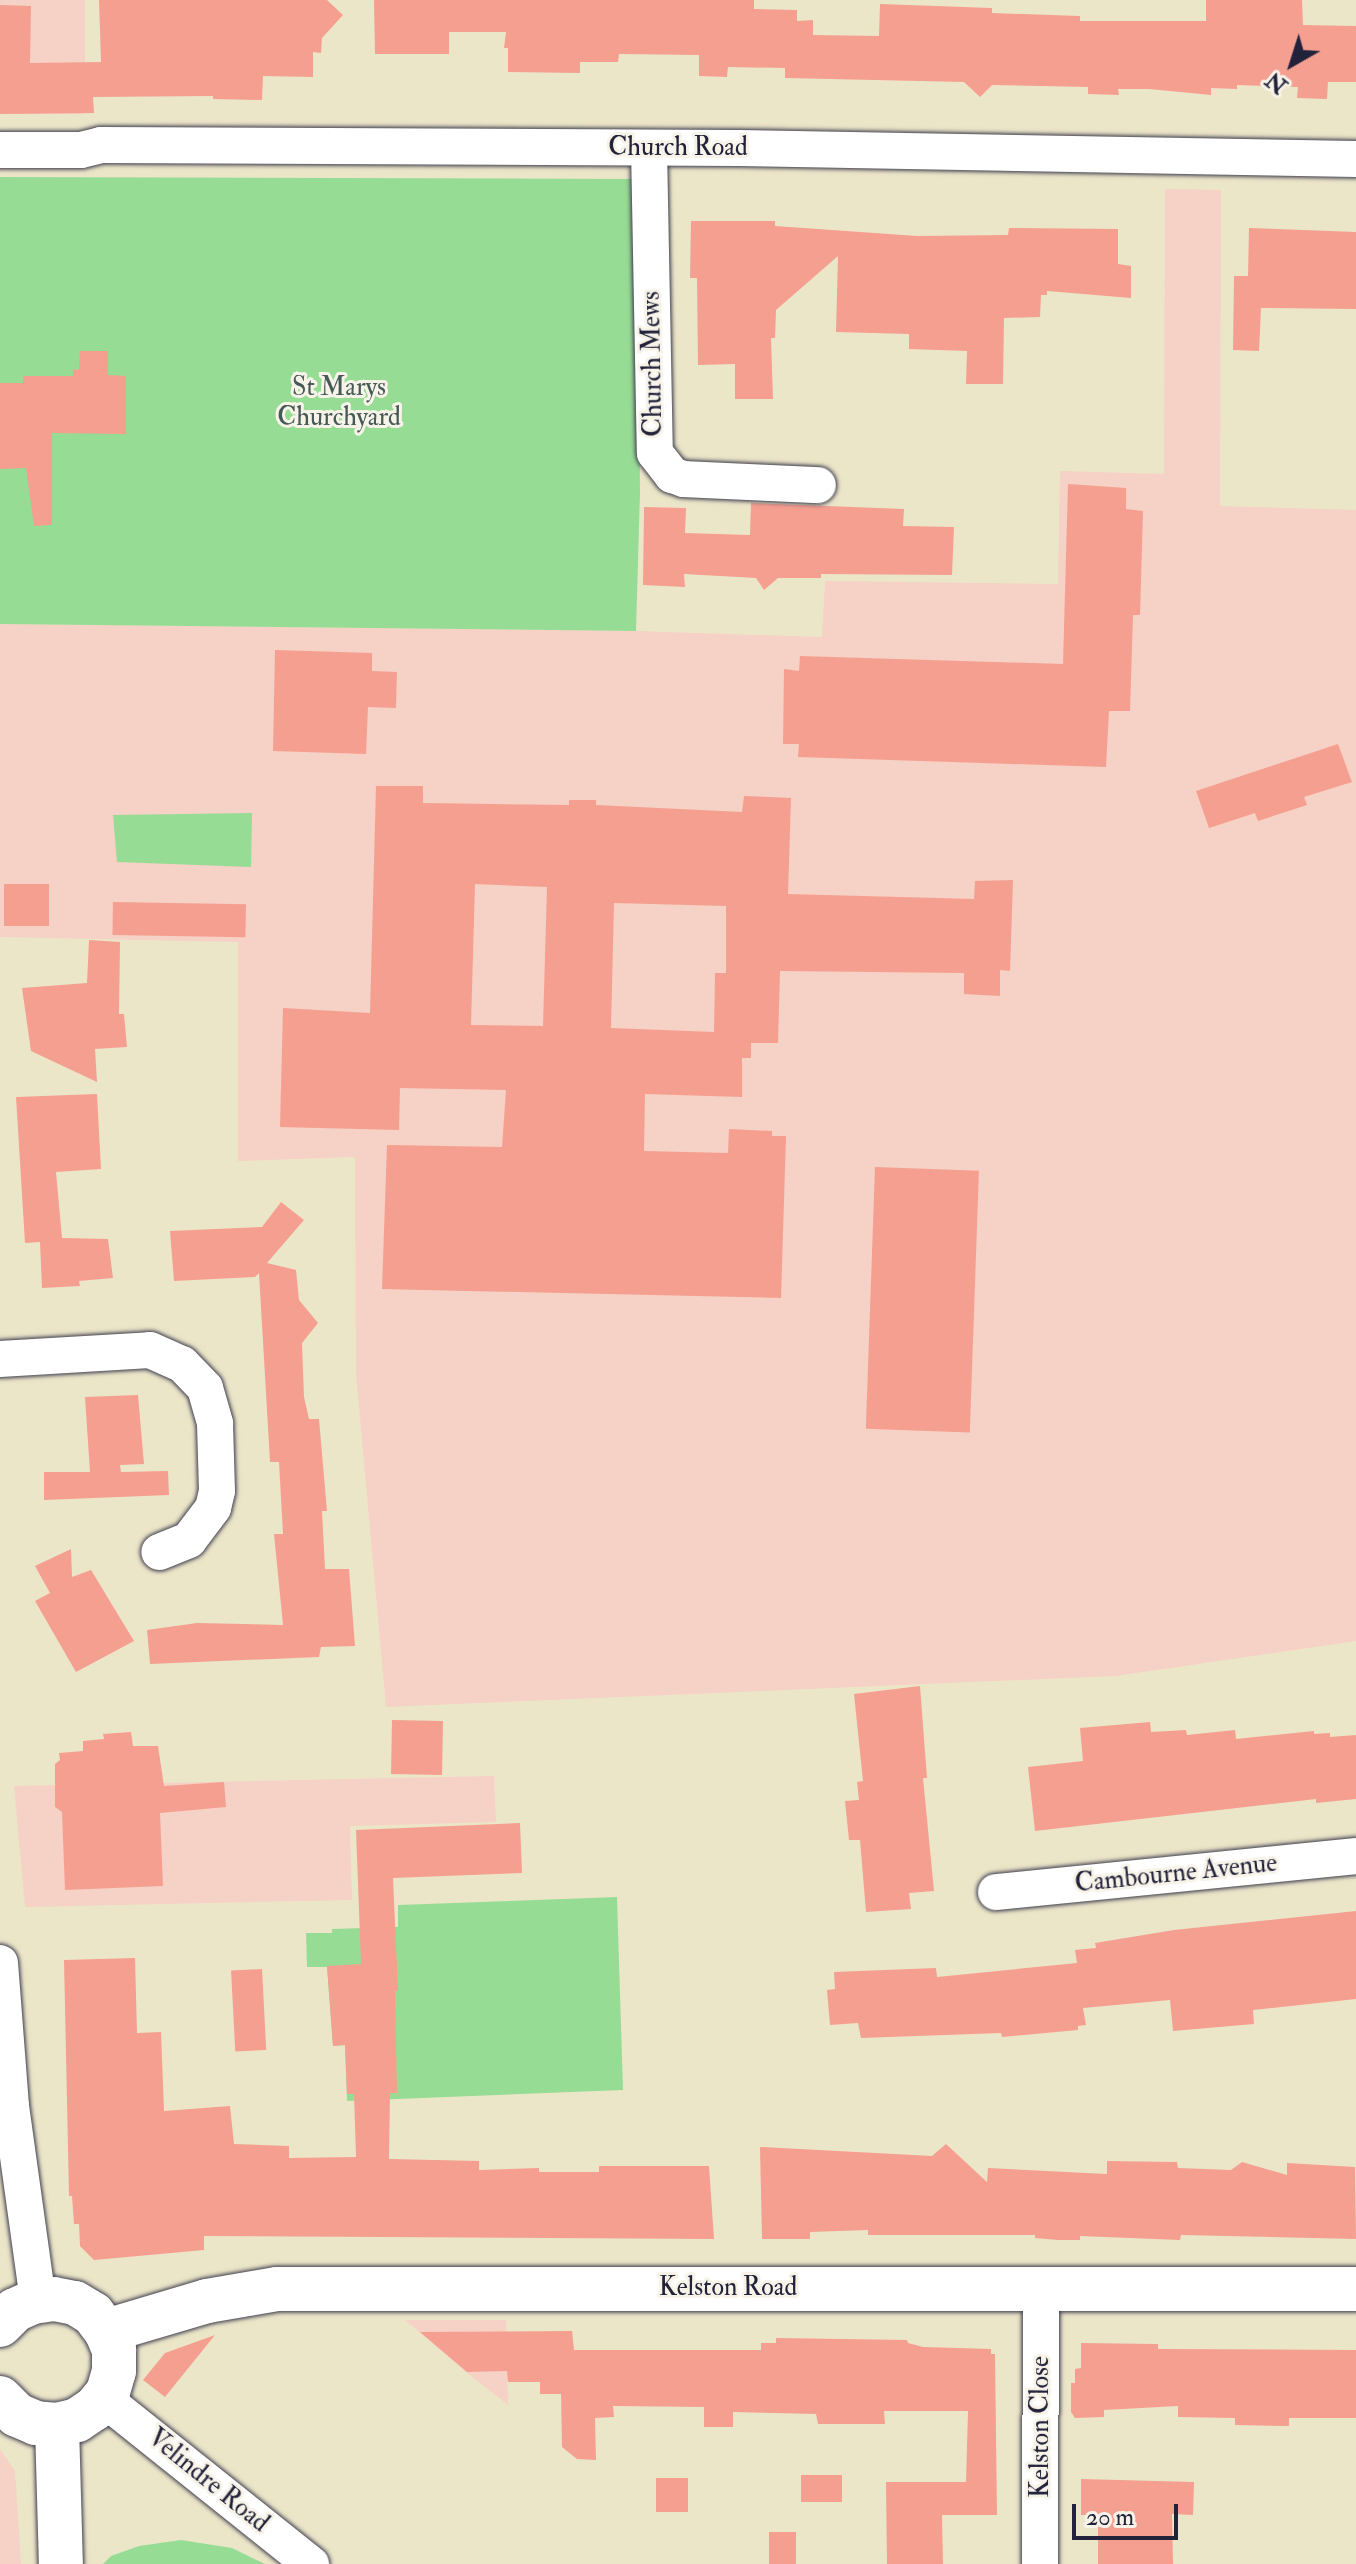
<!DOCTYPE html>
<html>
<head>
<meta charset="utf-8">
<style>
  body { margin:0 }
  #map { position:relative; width:1356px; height:2564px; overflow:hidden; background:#ece6c9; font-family:"IM FELL Double Pica",serif }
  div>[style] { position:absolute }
  .built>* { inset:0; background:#f6d1c5; transform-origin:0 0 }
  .green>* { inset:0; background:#97dc95 }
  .building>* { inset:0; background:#f59f90; transform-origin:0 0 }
  .roads { filter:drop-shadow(0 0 2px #403f50) drop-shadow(0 0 2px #403f50) }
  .minor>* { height:36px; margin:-18px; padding:0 18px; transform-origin:18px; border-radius:18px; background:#fff }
  .major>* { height:44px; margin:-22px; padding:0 22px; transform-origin:22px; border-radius:22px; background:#fff }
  span { translate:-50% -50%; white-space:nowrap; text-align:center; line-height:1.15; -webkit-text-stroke:6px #f7f3e8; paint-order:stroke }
  .street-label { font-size:26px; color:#22223b }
  .park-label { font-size:26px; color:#455a56 }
  .north { position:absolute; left:1252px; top:24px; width:80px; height:80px; -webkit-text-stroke:6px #f7f3e8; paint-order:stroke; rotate:219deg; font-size:22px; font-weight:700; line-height:32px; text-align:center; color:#22223b }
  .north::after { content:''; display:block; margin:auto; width:28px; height:36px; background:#22223b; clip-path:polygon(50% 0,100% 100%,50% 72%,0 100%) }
  .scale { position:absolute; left:1072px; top:2504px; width:106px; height:36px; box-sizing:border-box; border:4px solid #22223b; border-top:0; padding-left:10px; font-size:24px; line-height:28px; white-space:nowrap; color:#22223b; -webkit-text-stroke:6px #f7f3e8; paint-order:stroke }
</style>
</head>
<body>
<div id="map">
  <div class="built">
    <div style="left:0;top:0;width:85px;height:114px"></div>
    <div style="clip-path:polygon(1165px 189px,1221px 190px,1220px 506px,1356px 510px,1356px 1641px,1115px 1676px,386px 1707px,356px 1373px,355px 1157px,238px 1161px,238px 942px,0 937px,0 624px,636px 631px,822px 637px,825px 581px,1058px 584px,1060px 471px,1164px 474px)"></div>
    <div style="clip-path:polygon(494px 1776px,496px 1822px,350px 1826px,352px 1900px,25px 1907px,14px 1786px)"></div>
    <div style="clip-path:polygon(405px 2320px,506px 2320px,508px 2405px,466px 2372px)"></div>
    <div style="clip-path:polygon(0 2449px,15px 2471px,21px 2564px,0 2564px)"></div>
  </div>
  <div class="green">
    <div style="clip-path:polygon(0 177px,637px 179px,640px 492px,636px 631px,0 624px)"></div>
    <div style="clip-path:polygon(252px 813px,251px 867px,117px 862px,113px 815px)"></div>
    <div style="clip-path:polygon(617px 1897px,623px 2090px,347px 2101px,345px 2045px,333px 2046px,327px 1967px,307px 1967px,306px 1933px,332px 1933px,332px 1929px,398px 1927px,398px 1905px)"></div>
    <div style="clip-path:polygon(181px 2540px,232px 2548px,265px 2564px,103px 2564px,111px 2556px,139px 2546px)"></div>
  </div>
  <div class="building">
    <div style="clip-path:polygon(99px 0,327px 0,343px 15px,322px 38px,321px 53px,313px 52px,313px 77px,263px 76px,262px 100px,213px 99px,213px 96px,93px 97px,94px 113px,0 114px,0 5px,31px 6px,30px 63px,101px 62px)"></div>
    <div style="clip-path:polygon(374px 0,754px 0,754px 9px,797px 10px,797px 21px,813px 20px,813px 35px,879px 36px,880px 4px,992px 8px,992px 13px,1080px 16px,1080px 21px,1206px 21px,1206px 0,1302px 0,1303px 25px,1356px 26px,1356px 82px,1328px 82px,1327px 99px,1297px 98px,1298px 87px,1237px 85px,1237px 89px,1211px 88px,1211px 95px,1149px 89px,1118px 89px,1119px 95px,1088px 94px,1088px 87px,992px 85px,980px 97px,964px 82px,785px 78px,785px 68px,728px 67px,727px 77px,699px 76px,699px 55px,619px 54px,618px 62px,580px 62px,580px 73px,508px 72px,508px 48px,504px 48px,506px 32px,449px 32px,449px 54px,375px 54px)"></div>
    <div style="clip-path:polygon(691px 221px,775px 221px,775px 226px,917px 236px,1008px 235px,1009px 228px,1118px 229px,1118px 264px,1131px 266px,1131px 298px,1047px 291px,1047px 295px,1041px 295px,1040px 317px,1004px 318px,1003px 384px,966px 384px,967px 351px,909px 349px,909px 334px,836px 332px,838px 256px,776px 310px,775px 338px,771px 338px,773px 399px,735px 399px,735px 364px,698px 365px,697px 278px,690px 278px)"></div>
    <div style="clip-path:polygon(1249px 228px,1356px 232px,1356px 309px,1261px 308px,1259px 351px,1233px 350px,1234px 276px,1248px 276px)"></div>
    <div style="clip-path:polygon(80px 351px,108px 351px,108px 375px,126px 376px,126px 434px,52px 433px,52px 525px,34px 526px,26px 468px,0 469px,0 383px,23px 383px,23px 376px,73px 376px,73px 369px,79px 370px)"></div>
    <div style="clip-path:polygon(1068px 484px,1126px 488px,1126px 509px,1143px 511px,1140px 615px,1133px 615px,1130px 711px,1109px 711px,1106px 767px,798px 757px,799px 744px,783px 744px,784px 669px,799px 671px,800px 656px,1063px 664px)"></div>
    <div style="clip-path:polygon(751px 503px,904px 509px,903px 526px,954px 527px,952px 575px,821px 574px,821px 578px,778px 578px,764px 590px,756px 578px,684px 574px,685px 587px,643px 585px,644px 507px,686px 508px,685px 533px,750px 535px)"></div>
    <div style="clip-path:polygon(275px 650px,372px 653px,372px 671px,397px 672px,396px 708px,368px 707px,366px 754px,273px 751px)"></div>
    <div style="clip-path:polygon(1338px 744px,1352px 782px,1304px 797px,1307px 805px,1258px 821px,1255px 813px,1209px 828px,1196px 791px)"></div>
    <div style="clip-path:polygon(evenodd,376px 786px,423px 786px,423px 803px,569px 805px,569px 800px,596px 800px,596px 805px,742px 812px,744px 796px,791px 798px,788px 894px,974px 899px,975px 881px,1013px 880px,1010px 971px,1000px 970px,1000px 996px,964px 994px,964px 973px,780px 971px,778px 1043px,751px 1043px,751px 1058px,742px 1058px,742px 1097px,645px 1094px,644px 1151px,728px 1153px,729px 1129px,772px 1131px,772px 1136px,786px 1136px,781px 1298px,382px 1289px,387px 1145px,502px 1147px,506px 1090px,400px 1088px,399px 1130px,280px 1127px,283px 1008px,370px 1013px,376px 786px,475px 884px,547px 887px,543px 1026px,471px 1025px,475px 884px,376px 786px,614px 903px,726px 906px,726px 973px,715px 973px,714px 1032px,611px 1028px,614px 903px)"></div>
    <div style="left:4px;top:884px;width:45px;height:42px"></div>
    <div style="left:113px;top:902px;width:133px;height:33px;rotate:1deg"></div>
    <div style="clip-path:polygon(89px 940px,120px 942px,119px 1014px,124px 1014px,127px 1047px,95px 1049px,97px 1082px,31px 1051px,22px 988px,87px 983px)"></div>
    <div style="clip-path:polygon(97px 1094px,101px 1169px,56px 1172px,62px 1238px,108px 1239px,113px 1278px,79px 1281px,80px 1286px,42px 1288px,40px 1242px,25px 1243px,16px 1097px)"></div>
    <div style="left:875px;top:1167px;width:104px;height:262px;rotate:2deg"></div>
    <div style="clip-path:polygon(281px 1202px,304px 1220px,267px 1263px,296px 1270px,299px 1300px,318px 1323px,302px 1343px,304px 1397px,309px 1419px,319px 1419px,327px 1511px,322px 1511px,325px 1569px,349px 1569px,355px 1646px,321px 1647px,319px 1657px,150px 1664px,147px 1630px,197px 1623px,283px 1625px,274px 1534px,283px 1534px,279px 1462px,270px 1462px,259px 1273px,255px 1277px,174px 1281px,170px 1231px,262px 1227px)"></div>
    <div style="clip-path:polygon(138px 1395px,144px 1464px,120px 1465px,121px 1472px,168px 1471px,169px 1495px,44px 1500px,44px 1472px,90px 1472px,85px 1397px)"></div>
    <div style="clip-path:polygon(71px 1549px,72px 1577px,91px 1570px,134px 1641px,76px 1672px,35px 1601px,50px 1593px,35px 1566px)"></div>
    <div style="clip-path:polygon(920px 1686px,927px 1778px,923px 1778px,934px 1891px,909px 1893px,911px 1909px,866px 1912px,860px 1840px,849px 1840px,845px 1801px,859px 1800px,857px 1782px,863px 1781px,854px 1694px)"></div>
    <div style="left:392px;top:1720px;width:51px;height:54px;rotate:1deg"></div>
    <div style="clip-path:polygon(1150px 1722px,1151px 1732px,1186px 1730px,1187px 1735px,1235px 1730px,1236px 1739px,1314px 1731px,1314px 1734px,1330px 1733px,1330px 1737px,1356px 1735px,1356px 1799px,1316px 1803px,1316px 1799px,1035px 1831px,1028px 1767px,1083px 1761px,1080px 1728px)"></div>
    <div style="clip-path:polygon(131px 1732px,133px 1746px,158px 1746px,164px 1786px,224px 1782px,226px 1807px,160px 1813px,163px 1886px,65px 1890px,62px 1812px,55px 1807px,55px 1764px,60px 1760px,59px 1753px,83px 1751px,83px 1741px,104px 1739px,103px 1734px)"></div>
    <div style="clip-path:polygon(520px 1823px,522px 1873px,393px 1878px,398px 1991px,395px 1991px,397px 2093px,390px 2093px,389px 2159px,479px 2161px,479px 2170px,539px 2168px,539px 2172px,599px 2172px,599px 2166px,709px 2166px,714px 2239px,204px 2236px,204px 2250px,94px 2260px,80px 2246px,79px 2224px,74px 2224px,72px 2196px,69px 2196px,64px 1960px,135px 1958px,137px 2033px,161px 2032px,164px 2111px,230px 2106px,234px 2144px,289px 2146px,289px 2158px,356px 2157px,354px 2094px,347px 2094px,345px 2045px,333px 2046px,327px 1966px,361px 1964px,356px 1830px)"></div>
    <div style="clip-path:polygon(1356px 1911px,1356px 1999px,1253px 2010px,1254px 2024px,1173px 2031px,1170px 2000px,1083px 2008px,1086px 2025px,1078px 2026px,1078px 2030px,1002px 2037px,1001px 2033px,861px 2038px,858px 2023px,830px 2025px,827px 1990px,835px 1989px,834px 1972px,936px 1968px,937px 1977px,1077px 1963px,1075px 1950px,1096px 1948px,1095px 1943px,1174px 1930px)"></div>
    <div style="left:262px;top:1969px;width:81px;height:31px;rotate:87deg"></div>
    <div style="clip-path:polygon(946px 2144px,987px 2182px,988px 2168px,1107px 2174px,1107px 2161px,1177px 2162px,1178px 2168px,1231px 2170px,1242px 2162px,1287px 2175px,1287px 2163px,1355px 2167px,1356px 2239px,1181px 2235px,1180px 2240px,1080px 2236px,1080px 2240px,1058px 2240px,1035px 2238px,1035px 2235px,868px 2235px,868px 2230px,810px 2232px,810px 2239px,762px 2239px,760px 2147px,932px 2156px)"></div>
    <div style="clip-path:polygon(572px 2331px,574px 2350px,761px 2350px,761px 2343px,776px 2343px,776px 2338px,907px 2340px,908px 2343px,923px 2347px,991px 2349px,991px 2354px,995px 2354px,997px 2515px,942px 2515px,943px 2564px,887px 2564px,886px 2482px,966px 2482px,968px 2411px,884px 2411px,885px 2424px,818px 2424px,816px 2414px,733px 2412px,733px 2427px,704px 2427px,704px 2407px,613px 2406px,614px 2417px,595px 2418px,596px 2460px,577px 2459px,562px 2447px,561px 2394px,540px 2394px,540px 2382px,508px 2382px,507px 2371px,467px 2372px,420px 2332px)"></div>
    <div style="clip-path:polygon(215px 2335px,165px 2397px,143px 2380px,165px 2353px)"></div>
    <div style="clip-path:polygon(1081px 2343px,1158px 2344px,1158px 2349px,1356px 2350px,1356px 2418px,1289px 2418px,1289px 2426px,1235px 2425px,1235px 2418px,1178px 2417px,1178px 2406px,1104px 2410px,1104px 2417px,1075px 2418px,1071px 2412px,1071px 2383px,1075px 2383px,1075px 2369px,1081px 2368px)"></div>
    <div style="left:801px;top:2475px;width:41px;height:27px"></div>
    <div style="left:688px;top:2478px;width:34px;height:32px;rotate:90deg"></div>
    <div style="clip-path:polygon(1081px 2479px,1194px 2482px,1193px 2515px,1172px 2514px,1173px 2564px,1098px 2564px,1098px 2515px,1081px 2515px)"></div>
    <div style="left:769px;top:2532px;width:27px;height:32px"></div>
  </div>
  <div class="roads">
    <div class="minor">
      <div style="left:649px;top:148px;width:305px;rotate:88.9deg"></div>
      <div style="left:655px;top:453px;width:28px;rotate:52deg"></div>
      <div style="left:672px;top:475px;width:13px;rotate:18deg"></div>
      <div style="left:684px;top:479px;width:134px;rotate:2.6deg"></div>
      <div style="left:0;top:150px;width:81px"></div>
      <div style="left:81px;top:150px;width:21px;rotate:-14deg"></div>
      <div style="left:101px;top:145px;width:638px;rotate:0.27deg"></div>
      <div style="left:739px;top:148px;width:617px;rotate:1.02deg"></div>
      <div style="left:0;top:1359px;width:150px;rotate:-3.4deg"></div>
      <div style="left:150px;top:1350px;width:35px;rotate:24deg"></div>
      <div style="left:182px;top:1364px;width:33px;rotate:46deg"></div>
      <div style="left:205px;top:1388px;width:37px;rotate:74deg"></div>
      <div style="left:215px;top:1424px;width:67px;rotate:88.3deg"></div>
      <div style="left:217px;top:1491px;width:17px;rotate:103deg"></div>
      <div style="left:213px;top:1508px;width:40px;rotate:127deg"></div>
      <div style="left:189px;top:1540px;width:32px;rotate:158deg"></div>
      <div style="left:996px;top:1892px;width:362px;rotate:-5.7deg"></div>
      <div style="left:0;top:1963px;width:143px;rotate:85.6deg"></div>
      <div style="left:11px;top:2106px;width:196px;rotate:82.1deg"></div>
      <div style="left:104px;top:2399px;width:265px;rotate:38.6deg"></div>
      <div style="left:1040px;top:2564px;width:275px;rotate:-89.8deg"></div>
    </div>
    <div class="major">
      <div style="left:0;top:2325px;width:21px;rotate:-45deg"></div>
      <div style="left:15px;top:2310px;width:20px;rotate:-24deg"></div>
      <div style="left:33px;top:2302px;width:21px;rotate:-8deg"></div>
      <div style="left:54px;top:2299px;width:21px;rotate:11deg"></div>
      <div style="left:75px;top:2303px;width:21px;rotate:31deg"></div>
      <div style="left:93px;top:2314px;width:21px;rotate:53deg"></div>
      <div style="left:106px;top:2331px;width:21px;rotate:67deg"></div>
      <div style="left:114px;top:2350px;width:21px;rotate:90deg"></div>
      <div style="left:114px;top:2371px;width:22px;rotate:106deg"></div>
      <div style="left:108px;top:2392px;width:21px;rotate:129deg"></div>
      <div style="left:95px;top:2408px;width:22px;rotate:146deg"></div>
      <div style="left:77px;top:2420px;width:21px;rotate:166deg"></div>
      <div style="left:57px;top:2425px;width:21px;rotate:-175deg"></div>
      <div style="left:36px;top:2423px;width:21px;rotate:-157deg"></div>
      <div style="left:17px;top:2415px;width:24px;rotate:-135deg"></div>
      <div style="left:106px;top:2331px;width:105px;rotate:-16.5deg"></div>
      <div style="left:207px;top:2301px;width:71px;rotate:-9.7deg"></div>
      <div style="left:277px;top:2289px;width:1079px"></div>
      <div style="left:57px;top:2425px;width:139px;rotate:88.4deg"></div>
    </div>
  </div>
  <div class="street-label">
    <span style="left:678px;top:148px">Church Road</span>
    <span style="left:653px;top:364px;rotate:-91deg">Church Mews</span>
    <span style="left:1176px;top:1874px;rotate:-6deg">Cambourne Avenue</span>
    <span style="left:728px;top:2288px">Kelston Road</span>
    <span style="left:1041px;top:2427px;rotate:-90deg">Kelston Close</span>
    <span style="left:208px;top:2481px;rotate:39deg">Velindre Road</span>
  </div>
  <div class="park-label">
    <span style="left:339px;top:403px">St Marys<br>Churchyard</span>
  </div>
  <div class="north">N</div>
  <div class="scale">20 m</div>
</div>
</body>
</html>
